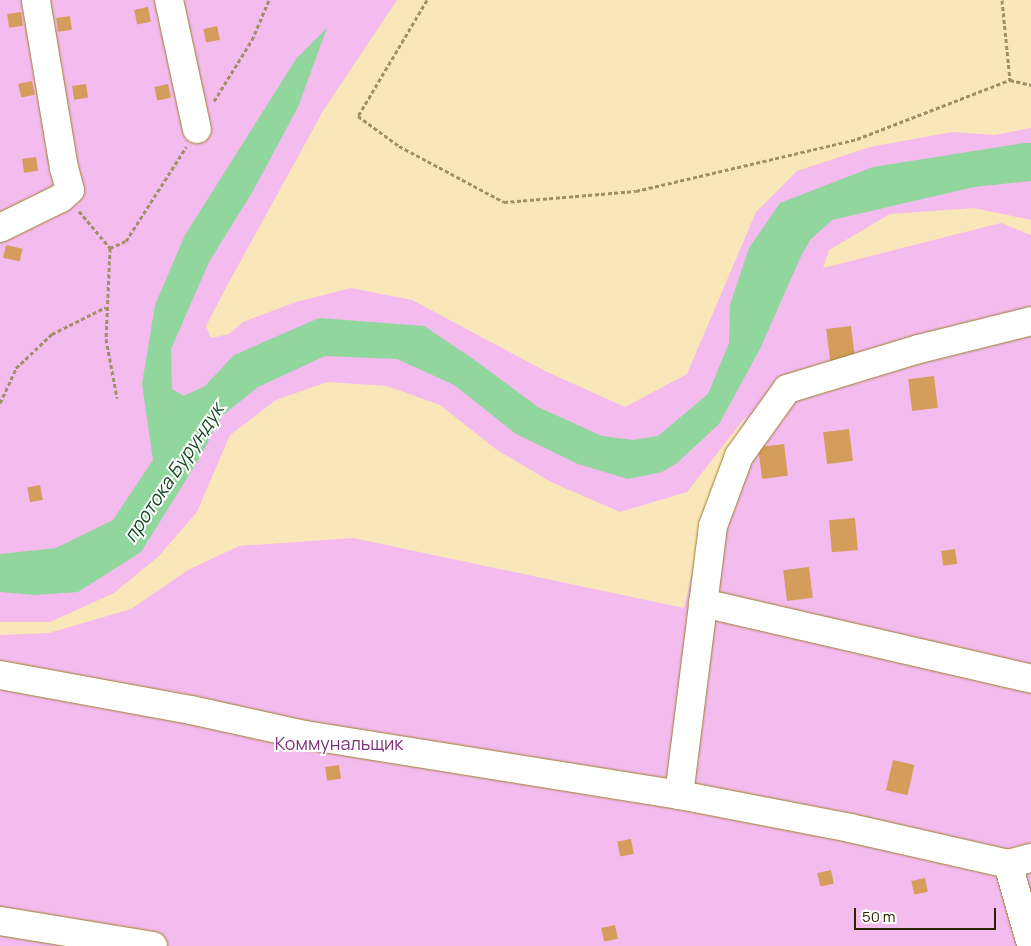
<!DOCTYPE html>
<html>
<head>
<meta charset="utf-8">
<style>
  body { margin:0 }
  #map { position:relative; width:1031px; height:946px; overflow:hidden; background:#fae7b9; font-family:Manrope,sans-serif }
  div>[style] { position:absolute }
  .green>* { inset:0; background:#f3bbee }
  .water>* { inset:0; background:#91d69d }
  .building>* { inset:0; background:#d59d5c; transform-origin:0 0 }
  .path>* { height:3px; margin-top:-1.5px; transform-origin:0; background:repeating-linear-gradient(90deg,#a09067 0 4px,transparent 0 6.5px) }
  .roads { filter:drop-shadow(0 0 1px #9c7e2a) drop-shadow(0 0 1px #9c7e2a) }
  .minor>* { height:28px; margin:-14px; padding:0 14px; transform-origin:14px; border-radius:14px; background:#fff }
  span { translate:-50% -50%; white-space:nowrap; text-align:center; line-height:1.15; -webkit-text-stroke:4px #fff; paint-order:stroke }
  .park-label { font-size:18px; color:#7c3379 }
  .water-label { font-size:19px; color:#144621; font-style:italic }
  .scale { position:absolute; left:854px; top:908px; width:142px; height:22px; box-sizing:border-box; border:2px solid #2d2100; border-top:0; padding-left:6px; font-size:15px; line-height:18px; white-space:nowrap; color:#2d2100; -webkit-text-stroke:4px #fff; paint-order:stroke }
</style>
</head>
<body>
<div id="map">
  <div class="green">
    <div style="clip-path:polygon(0 0,397px 0,323px 111px,228px 284px,206px 326px,211px 338px,229px 334px,243px 322px,296px 302px,351px 288px,412px 300px,545px 371px,625px 407px,687px 374px,756px 212px,797px 171px,870px 147px,952px 132px,995px 135px,1031px 128px,1031px 220px,974px 208px,890px 214px,829px 250px,823px 268px,1001px 223px,1031px 235px,1031px 946px,0 946px,0 635px,49px 633px,131px 609px,188px 570px,239px 546px,353px 538px,684px 608px,710px 494px,747px 415px,687px 492px,620px 512px,551px 482px,497px 450px,440px 405px,387px 386px,327px 382px,276px 400px,230px 435px,197px 512px,159px 556px,114px 593px,50px 622px,0 622px)"></div>
  </div>
  <div class="water">
    <div style="clip-path:polygon(327px 28px,298px 107px,253px 191px,209px 262px,171px 349px,172px 389px,184px 396px,205px 386px,234px 355px,319px 318px,424px 326px,476px 361px,538px 407px,602px 436px,633px 440px,658px 436px,708px 394px,729px 343px,730px 305px,749px 248px,780px 203px,873px 167px,1024px 143px,1031px 143px,1031px 181px,974px 187px,832px 220px,811px 239px,801px 256px,760px 349px,719px 424px,677px 463px,662px 472px,628px 479px,578px 464px,516px 434px,454px 385px,397px 359px,325px 356px,258px 387px,222px 416px,196px 464px,141px 552px,78px 592px,35px 595px,0 592px,0 554px,56px 548px,113px 520px,153px 460px,142px 384px,155px 305px,185px 235px,296px 59px)"></div>
  </div>
  <div class="building">
    <div style="left:148px;top:7px;width:15px;height:14px;rotate:79deg"></div>
    <div style="left:21px;top:12px;width:14px;height:14px;rotate:82deg"></div>
    <div style="left:70px;top:16px;width:14px;height:14px;rotate:82deg"></div>
    <div style="left:217px;top:26px;width:14px;height:14px;rotate:78deg"></div>
    <div style="left:32px;top:81px;width:14px;height:14px;rotate:78deg"></div>
    <div style="left:86px;top:84px;width:14px;height:14px;rotate:82deg"></div>
    <div style="left:168px;top:84px;width:14px;height:14px;rotate:78deg"></div>
    <div style="left:36px;top:157px;width:14px;height:14px;rotate:82deg"></div>
    <div style="left:6px;top:245px;width:17px;height:13px;rotate:13deg"></div>
    <div style="left:851px;top:326px;width:32px;height:25px;rotate:83deg"></div>
    <div style="left:934px;top:376px;width:32px;height:26px;rotate:83deg"></div>
    <div style="left:849px;top:429px;width:32px;height:26px;rotate:83deg"></div>
    <div style="left:784px;top:444px;width:32px;height:26px;rotate:83deg"></div>
    <div style="left:40px;top:485px;width:15px;height:13px;rotate:79deg"></div>
    <div style="left:855px;top:518px;width:32px;height:26px;rotate:85deg"></div>
    <div style="left:955px;top:549px;width:15px;height:14px;rotate:82deg"></div>
    <div style="left:809px;top:567px;width:31px;height:26px;rotate:83deg"></div>
    <div style="left:893px;top:760px;width:22px;height:31px;rotate:13deg"></div>
    <div style="left:339px;top:765px;width:14px;height:14px;rotate:82deg"></div>
    <div style="left:631px;top:839px;width:15px;height:14px;rotate:79deg"></div>
    <div style="left:831px;top:870px;width:14px;height:14px;rotate:78deg"></div>
    <div style="left:925px;top:878px;width:14px;height:14px;rotate:78deg"></div>
    <div style="left:615px;top:925px;width:14px;height:14px;rotate:78deg"></div>
  </div>
  <div class="path">
    <div style="left:427px;top:0;width:135px;rotate:120.7deg"></div>
    <div style="left:358px;top:116px;width:51px;rotate:36.2deg"></div>
    <div style="left:399px;top:146px;width:119px;rotate:28.1deg"></div>
    <div style="left:504px;top:202px;width:132px;rotate:-4.8deg"></div>
    <div style="left:636px;top:191px;width:227px;rotate:-13.2deg"></div>
    <div style="left:857px;top:139px;width:164px;rotate:-21.1deg"></div>
    <div style="left:1010px;top:80px;width:22px;rotate:13deg"></div>
    <div style="left:1002px;top:0;width:80px;rotate:84.3deg"></div>
    <div style="left:214px;top:101px;width:72px;rotate:-58.1deg"></div>
    <div style="left:252px;top:40px;width:43px;rotate:-67deg"></div>
    <div style="left:79px;top:211px;width:48px;rotate:50deg"></div>
    <div style="left:110px;top:248px;width:17px;rotate:-24deg"></div>
    <div style="left:126px;top:241px;width:112px;rotate:-57.4deg"></div>
    <div style="left:110px;top:248px;width:91px;rotate:92.5deg"></div>
    <div style="left:106px;top:339px;width:60px;rotate:79.4deg"></div>
    <div style="left:0;top:403px;width:38px;rotate:-65deg"></div>
    <div style="left:16px;top:368px;width:50px;rotate:-43.4deg"></div>
    <div style="left:52px;top:334px;width:60px;rotate:-26.6deg"></div>
  </div>
  <div class="roads">
    <div class="minor">
      <div style="left:169px;top:0;width:132px;rotate:77.8deg"></div>
      <div style="left:0;top:228px;width:68px;rotate:-26.2deg"></div>
      <div style="left:61px;top:198px;width:12px;rotate:-42deg"></div>
      <div style="left:70px;top:190px;width:23px;rotate:-105deg"></div>
      <div style="left:64px;top:168px;width:170px;rotate:-99.5deg"></div>
      <div style="left:703px;top:603px;width:337px;rotate:13deg"></div>
      <div style="left:0;top:675px;width:194px;rotate:10.4deg"></div>
      <div style="left:191px;top:710px;width:117px;rotate:12.4deg"></div>
      <div style="left:305px;top:735px;width:379px;rotate:9.1deg"></div>
      <div style="left:679px;top:795px;width:174px;rotate:10.9deg"></div>
      <div style="left:850px;top:828px;width:162px;rotate:12.8deg"></div>
      <div style="left:1008px;top:864px;width:24px;rotate:-15deg"></div>
      <div style="left:679px;top:795px;width:271px;rotate:-82.8deg"></div>
      <div style="left:713px;top:526px;width:75px;rotate:-69.6deg"></div>
      <div style="left:739px;top:456px;width:82px;rotate:-54.4deg"></div>
      <div style="left:787px;top:389px;width:138px;rotate:-16.9deg"></div>
      <div style="left:919px;top:349px;width:115px;rotate:-14deg"></div>
      <div style="left:1008px;top:864px;width:83px;rotate:74deg"></div>
      <div style="left:0;top:921px;width:155px;rotate:9.3deg"></div>
    </div>
  </div>
  <div class="park-label">
    <span style="left:339px;top:743px">Коммунальщик</span>
  </div>
  <div class="water-label">
    <span style="left:174px;top:473px;rotate:-56deg">протока Бурундук</span>
  </div>
  <div class="scale">50 m</div>
</div>
</body>
</html>
